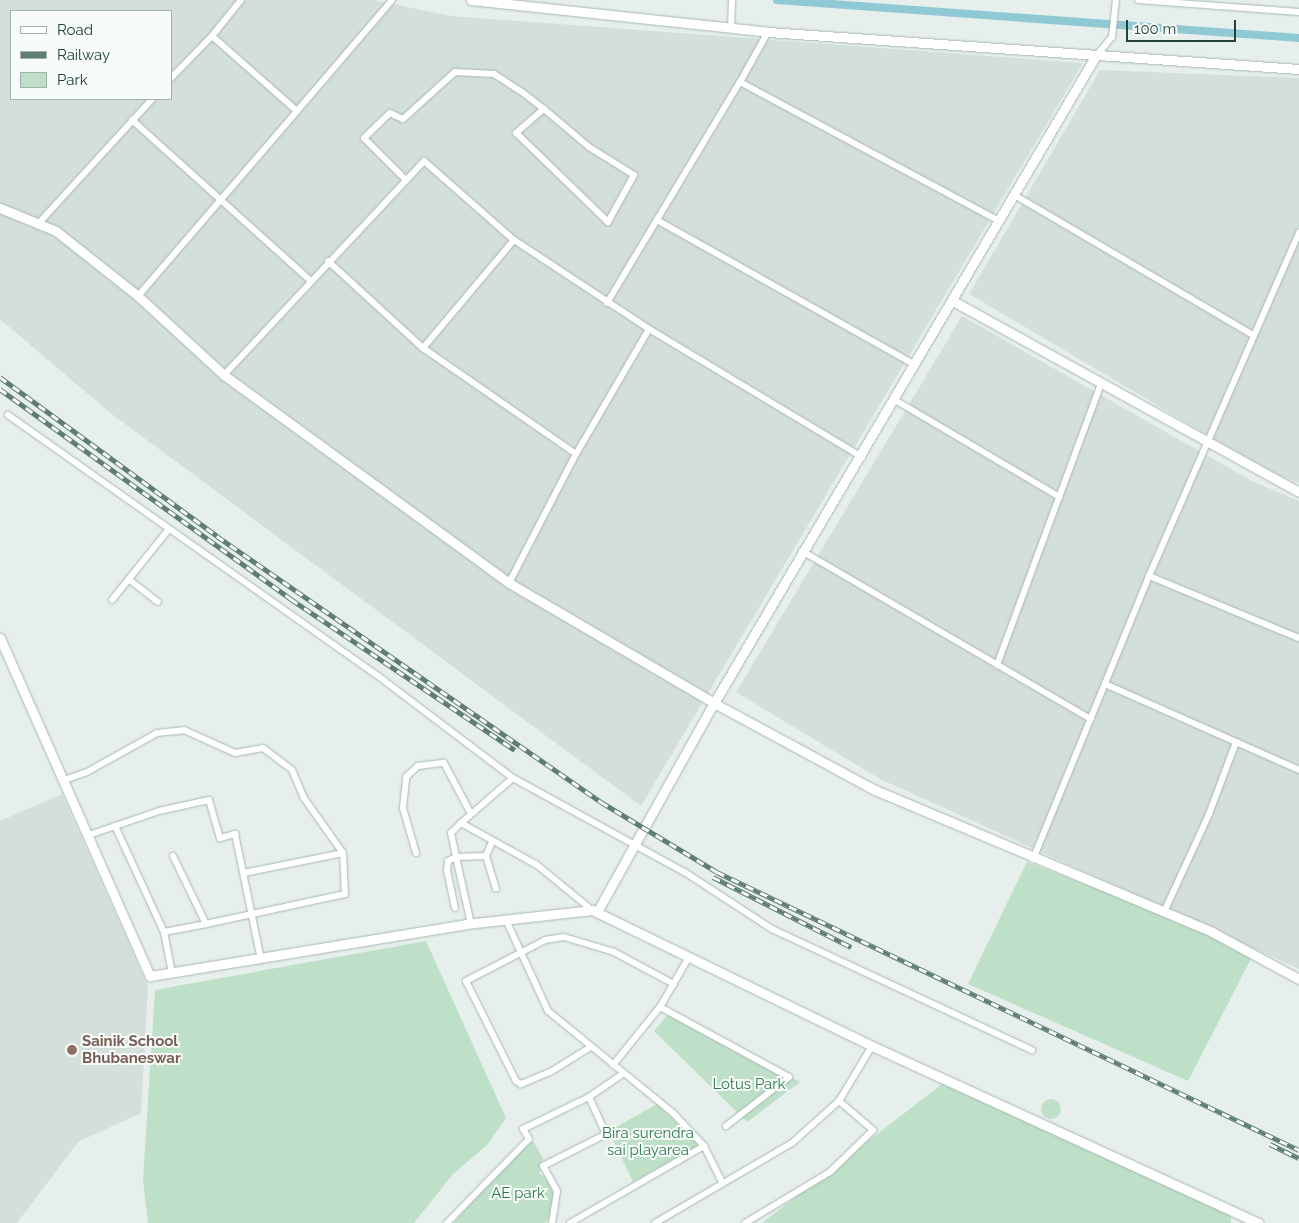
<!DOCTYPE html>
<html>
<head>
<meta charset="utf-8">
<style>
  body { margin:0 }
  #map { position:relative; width:1299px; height:1223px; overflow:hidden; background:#e6efeb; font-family:Raleway,sans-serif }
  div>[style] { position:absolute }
  .built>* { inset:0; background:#d4dfda }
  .green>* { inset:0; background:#bfe0c8 }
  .round { border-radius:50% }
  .canal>* { height:8px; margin:-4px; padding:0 4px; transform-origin:4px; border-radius:4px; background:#8ec9d4 }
  .roads { filter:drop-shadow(0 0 1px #a8b8b2) drop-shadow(0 0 1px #a8b8b2) }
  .street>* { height:6px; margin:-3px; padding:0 3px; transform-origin:3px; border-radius:3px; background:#fff }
  .secondary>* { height:9px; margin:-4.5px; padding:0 4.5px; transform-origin:4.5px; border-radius:4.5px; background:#fff }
  .rail>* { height:4.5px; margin-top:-2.25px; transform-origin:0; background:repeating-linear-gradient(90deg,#f7fbf9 0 8px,#5f7d75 0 16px); box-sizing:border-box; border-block:1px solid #5f7d75 }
  .dots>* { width:14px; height:14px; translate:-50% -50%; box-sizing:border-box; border:2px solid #f7fbf9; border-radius:50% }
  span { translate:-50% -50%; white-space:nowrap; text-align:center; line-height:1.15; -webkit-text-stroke:4px #f7fbf9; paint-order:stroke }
  .education-label { font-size:15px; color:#785e54; font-weight:700 }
  .left { translate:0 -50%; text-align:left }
  .park-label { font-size:15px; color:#2d7a4b }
  .legend { position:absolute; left:10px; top:10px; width:162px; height:90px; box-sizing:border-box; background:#f7fbf9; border:1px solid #a3b1ad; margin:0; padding:6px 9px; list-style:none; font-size:15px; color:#24423a }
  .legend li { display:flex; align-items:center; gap:10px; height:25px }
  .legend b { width:25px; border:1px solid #a3b1ad }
  .scale { position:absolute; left:1126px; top:20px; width:110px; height:22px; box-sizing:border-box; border:2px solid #24423a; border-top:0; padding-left:6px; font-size:15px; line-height:18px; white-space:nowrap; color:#24423a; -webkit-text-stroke:4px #f7fbf9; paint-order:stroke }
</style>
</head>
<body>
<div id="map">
  <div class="built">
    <div style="clip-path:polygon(evenodd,0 0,373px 0,451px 16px,1083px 63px,641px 806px,109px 412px,0 319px,0 0,11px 11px,171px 11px,171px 99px,11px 99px,11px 11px)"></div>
    <div style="clip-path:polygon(1100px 70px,1299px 78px,1299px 483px,1270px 472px,969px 294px)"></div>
    <div style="clip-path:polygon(962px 316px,1252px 481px,1299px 501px,1299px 969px,880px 779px,736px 692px)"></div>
    <div style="clip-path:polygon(62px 794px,148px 987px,141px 1113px,78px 1142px,17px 1223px,0 1223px,0 821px)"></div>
  </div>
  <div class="green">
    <div style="clip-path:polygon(1027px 862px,1206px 931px,1253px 955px,1188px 1081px,968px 984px)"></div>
    <div style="clip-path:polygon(426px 941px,506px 1118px,487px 1145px,453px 1174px,414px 1223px,148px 1223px,143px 1180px,155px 990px)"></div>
    <div style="clip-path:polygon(672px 1010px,736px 1045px,800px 1082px,747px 1122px,654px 1031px)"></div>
    <div style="clip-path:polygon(946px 1081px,1231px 1213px,1231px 1223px,762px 1223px)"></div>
    <div class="round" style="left:1041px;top:1099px;width:20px;height:20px"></div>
    <div style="clip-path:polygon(657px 1104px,700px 1145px,633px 1182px,609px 1131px)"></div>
    <div style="clip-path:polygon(533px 1141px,543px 1158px,539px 1174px,547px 1177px,554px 1196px,551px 1217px,545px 1223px,454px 1223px,506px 1159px)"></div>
  </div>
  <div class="canal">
    <div style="left:777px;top:0;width:523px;rotate:4.16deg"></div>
  </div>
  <div class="roads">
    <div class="street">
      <div style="left:1138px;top:0;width:161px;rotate:4.3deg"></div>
      <div style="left:731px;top:28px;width:28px;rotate:-88deg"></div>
      <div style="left:212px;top:36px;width:46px;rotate:-51.1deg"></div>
      <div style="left:1096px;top:56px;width:25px;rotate:-50deg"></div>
      <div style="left:1112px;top:37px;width:37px;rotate:-84deg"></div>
      <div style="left:740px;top:82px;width:57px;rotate:-60.8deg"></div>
      <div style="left:297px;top:111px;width:146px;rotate:-49.4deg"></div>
      <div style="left:132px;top:120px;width:241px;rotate:42deg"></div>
      <div style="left:406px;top:180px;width:59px;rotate:-135deg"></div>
      <div style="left:364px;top:138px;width:36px;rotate:-44deg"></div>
      <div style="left:390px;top:113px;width:14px;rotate:25deg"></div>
      <div style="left:403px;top:119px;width:70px;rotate:-42.1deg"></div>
      <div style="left:455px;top:72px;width:39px;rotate:3deg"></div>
      <div style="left:494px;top:74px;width:33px;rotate:33deg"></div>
      <div style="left:522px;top:92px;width:28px;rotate:38deg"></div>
      <div style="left:544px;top:109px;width:59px;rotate:40.2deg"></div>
      <div style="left:589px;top:147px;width:53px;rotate:31.9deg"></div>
      <div style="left:634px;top:175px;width:54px;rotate:119deg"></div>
      <div style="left:608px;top:222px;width:128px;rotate:-135.9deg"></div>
      <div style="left:516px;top:133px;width:37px;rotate:-41deg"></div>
      <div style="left:1016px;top:196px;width:275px;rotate:30.4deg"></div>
      <div style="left:657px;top:220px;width:296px;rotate:29.3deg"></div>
      <div style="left:38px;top:224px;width:169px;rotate:-47.6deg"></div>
      <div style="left:328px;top:261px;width:129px;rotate:42.5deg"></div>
      <div style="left:423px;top:348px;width:186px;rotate:34.7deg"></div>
      <div style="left:576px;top:454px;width:145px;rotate:-59.7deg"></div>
      <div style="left:649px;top:329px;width:249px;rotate:31deg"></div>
      <div style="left:138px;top:296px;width:244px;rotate:-49.3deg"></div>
      <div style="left:297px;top:111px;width:113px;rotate:-138.6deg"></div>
      <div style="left:212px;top:36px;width:59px;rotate:134.3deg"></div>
      <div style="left:607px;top:303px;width:258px;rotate:-59deg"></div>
      <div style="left:740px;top:82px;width:294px;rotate:28.2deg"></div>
      <div style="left:423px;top:348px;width:141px;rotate:-49.9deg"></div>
      <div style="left:224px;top:375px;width:293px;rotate:-46.9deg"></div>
      <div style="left:424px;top:161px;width:120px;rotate:41.3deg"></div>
      <div style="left:514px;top:240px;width:162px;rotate:33.4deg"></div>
      <div style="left:895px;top:400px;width:191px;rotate:30.5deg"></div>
      <div style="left:8px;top:415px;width:453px;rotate:35.2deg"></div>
      <div style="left:378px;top:676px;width:169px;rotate:37.1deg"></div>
      <div style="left:802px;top:551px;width:334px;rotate:30.2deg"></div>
      <div style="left:1149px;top:576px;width:162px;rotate:22.5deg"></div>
      <div style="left:131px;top:581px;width:34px;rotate:38deg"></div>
      <div style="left:509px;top:583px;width:145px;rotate:-62.6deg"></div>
      <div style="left:112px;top:600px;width:90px;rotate:-51.3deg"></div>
      <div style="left:997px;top:665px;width:300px;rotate:-69.7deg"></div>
      <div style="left:1105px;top:684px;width:212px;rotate:23.9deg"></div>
      <div style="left:64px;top:780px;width:24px;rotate:-19deg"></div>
      <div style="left:87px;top:772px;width:80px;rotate:-29.1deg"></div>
      <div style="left:157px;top:733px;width:27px;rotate:-6deg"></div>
      <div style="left:184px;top:730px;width:56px;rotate:24.3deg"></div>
      <div style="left:235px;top:753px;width:28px;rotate:-10deg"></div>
      <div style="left:263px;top:748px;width:36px;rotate:37deg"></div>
      <div style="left:292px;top:770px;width:30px;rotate:67deg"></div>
      <div style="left:304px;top:798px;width:67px;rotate:54.7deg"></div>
      <div style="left:461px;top:823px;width:14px;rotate:135deg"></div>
      <div style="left:451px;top:833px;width:25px;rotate:78deg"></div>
      <div style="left:456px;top:857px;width:30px;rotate:-2deg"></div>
      <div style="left:486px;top:856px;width:34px;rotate:73deg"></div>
      <div style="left:115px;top:826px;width:117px;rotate:65.2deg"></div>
      <div style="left:164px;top:932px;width:42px;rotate:79deg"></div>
      <div style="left:89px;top:835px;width:74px;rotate:-18.9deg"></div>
      <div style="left:159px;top:811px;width:51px;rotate:-12.4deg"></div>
      <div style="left:209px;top:800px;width:40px;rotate:74deg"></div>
      <div style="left:220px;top:838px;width:16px;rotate:-15deg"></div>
      <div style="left:235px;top:834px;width:128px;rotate:78.3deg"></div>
      <div style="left:416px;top:853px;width:47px;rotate:-106.1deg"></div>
      <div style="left:403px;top:808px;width:31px;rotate:-84deg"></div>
      <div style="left:406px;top:777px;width:16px;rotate:-43deg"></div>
      <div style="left:418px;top:766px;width:26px;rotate:-7deg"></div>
      <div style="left:444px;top:763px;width:55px;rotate:62deg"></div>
      <div style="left:173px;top:856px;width:76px;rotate:64.1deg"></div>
      <div style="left:206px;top:924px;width:142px;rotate:-12.2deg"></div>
      <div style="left:345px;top:894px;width:41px;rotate:-92.8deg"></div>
      <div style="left:343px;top:853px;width:101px;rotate:168.6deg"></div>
      <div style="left:486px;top:856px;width:15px;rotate:-67deg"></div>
      <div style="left:1033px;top:859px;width:306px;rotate:-67.7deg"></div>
      <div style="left:1149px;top:576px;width:375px;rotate:-66.4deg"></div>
      <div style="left:455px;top:908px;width:38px;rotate:-102deg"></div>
      <div style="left:447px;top:871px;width:10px;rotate:-84deg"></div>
      <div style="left:448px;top:861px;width:9px;rotate:-27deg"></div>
      <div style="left:456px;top:857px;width:69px;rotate:77.4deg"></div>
      <div style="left:592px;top:910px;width:71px;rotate:-140.7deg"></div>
      <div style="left:537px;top:865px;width:87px;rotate:-151.1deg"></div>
      <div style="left:461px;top:823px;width:69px;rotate:-40.9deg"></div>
      <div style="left:513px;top:778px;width:197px;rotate:28.8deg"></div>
      <div style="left:686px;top:873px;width:103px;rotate:33.1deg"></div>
      <div style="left:772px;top:929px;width:287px;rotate:25deg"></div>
      <div style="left:1164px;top:912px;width:108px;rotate:-65.3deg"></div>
      <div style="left:1209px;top:814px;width:77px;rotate:-69.4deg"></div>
      <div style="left:506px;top:920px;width:100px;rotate:65.2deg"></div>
      <div style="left:548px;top:1011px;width:161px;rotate:39.2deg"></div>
      <div style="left:673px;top:1113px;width:45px;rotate:46.8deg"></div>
      <div style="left:704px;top:1146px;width:42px;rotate:63.4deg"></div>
      <div style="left:164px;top:932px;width:43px;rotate:-10.8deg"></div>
      <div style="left:660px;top:1007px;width:58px;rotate:-59.9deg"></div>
      <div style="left:589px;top:1048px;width:44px;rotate:148.1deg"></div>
      <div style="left:552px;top:1071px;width:34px;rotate:157deg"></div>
      <div style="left:521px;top:1084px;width:6px;rotate:-149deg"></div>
      <div style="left:516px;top:1081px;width:112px;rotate:-116.6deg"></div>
      <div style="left:466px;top:981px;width:89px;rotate:-27.4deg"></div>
      <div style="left:545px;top:940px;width:19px;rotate:-9deg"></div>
      <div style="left:564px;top:937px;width:52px;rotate:16.7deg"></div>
      <div style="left:614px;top:952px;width:68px;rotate:28.1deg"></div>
      <div style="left:613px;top:1065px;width:75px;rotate:-51deg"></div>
      <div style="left:660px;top:1007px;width:147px;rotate:28.5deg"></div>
      <div style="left:789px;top:1077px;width:80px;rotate:142.1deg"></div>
      <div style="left:447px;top:1223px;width:117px;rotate:-45.7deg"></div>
      <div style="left:529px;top:1139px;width:12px;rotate:-121deg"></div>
      <div style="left:523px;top:1129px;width:73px;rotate:-25.9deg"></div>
      <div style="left:589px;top:1097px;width:42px;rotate:-34.4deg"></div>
      <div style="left:552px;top:1223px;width:32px;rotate:-81deg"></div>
      <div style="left:557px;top:1191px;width:29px;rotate:-119deg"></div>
      <div style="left:543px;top:1166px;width:71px;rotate:-26.9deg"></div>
      <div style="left:606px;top:1134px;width:41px;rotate:-114.7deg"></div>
      <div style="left:570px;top:1223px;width:155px;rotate:-29.9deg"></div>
      <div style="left:655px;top:1223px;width:159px;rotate:-30.3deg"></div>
      <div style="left:792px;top:1143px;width:63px;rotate:-41.8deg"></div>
      <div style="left:745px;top:1223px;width:99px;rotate:-31deg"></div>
      <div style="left:830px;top:1172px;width:60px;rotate:-44.3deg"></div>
      <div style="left:873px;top:1130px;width:45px;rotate:-139.5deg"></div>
      <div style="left:839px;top:1101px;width:64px;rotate:-59deg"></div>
    </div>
    <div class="secondary">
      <div style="left:471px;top:0;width:299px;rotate:6.1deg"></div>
      <div style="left:768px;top:32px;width:532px;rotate:3.99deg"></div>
      <div style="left:0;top:208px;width:61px;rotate:22.3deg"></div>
      <div style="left:56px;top:231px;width:105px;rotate:38.4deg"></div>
      <div style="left:138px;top:296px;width:117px;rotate:42.6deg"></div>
      <div style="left:224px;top:375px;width:353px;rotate:36.1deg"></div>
      <div style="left:509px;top:583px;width:238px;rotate:30.3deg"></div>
      <div style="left:714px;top:703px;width:183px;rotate:28.4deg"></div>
      <div style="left:875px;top:790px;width:366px;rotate:22.8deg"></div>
      <div style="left:1212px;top:932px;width:99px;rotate:28.4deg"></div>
      <div style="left:953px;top:301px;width:395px;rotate:28.9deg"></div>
      <div style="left:0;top:638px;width:370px;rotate:66.1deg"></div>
      <div style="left:150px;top:976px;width:320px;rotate:-9.3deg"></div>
      <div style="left:466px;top:924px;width:127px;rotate:-6.3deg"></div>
      <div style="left:592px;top:910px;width:311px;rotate:25.9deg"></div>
      <div style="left:872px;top:1046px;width:425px;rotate:24.6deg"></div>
      <div style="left:597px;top:912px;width:240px;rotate:-60.8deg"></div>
      <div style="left:714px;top:703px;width:750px;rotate:-59.47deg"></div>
    </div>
  </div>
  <div class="rail">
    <div style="left:0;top:377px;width:269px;rotate:36.2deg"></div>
    <div style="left:217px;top:536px;width:467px;rotate:34.7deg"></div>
    <div style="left:601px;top:802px;width:135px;rotate:31.1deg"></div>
    <div style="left:717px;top:872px;width:645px;rotate:25.53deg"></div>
    <div style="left:0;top:389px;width:359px;rotate:35.8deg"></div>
    <div style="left:291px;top:599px;width:270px;rotate:34deg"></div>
    <div style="left:713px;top:877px;width:155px;rotate:26.9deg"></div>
    <div style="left:1270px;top:1144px;width:32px;rotate:26deg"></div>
  </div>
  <div class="dots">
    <div style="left:72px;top:1050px;background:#8d6e63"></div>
  </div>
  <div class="education-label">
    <span class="left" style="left:82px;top:1050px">Sainik School<br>Bhubaneswar</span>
  </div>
  <div class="park-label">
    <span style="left:749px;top:1085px">Lotus Park</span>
    <span style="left:648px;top:1142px">Bira surendra<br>sai playarea</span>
    <span style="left:518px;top:1194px">AE park</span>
  </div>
  <ul class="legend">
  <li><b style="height:6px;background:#fff"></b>Road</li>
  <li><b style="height:6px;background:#5f7d75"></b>Railway</li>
  <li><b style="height:14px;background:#bfe0c8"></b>Park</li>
  </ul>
  <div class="scale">100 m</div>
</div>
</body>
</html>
